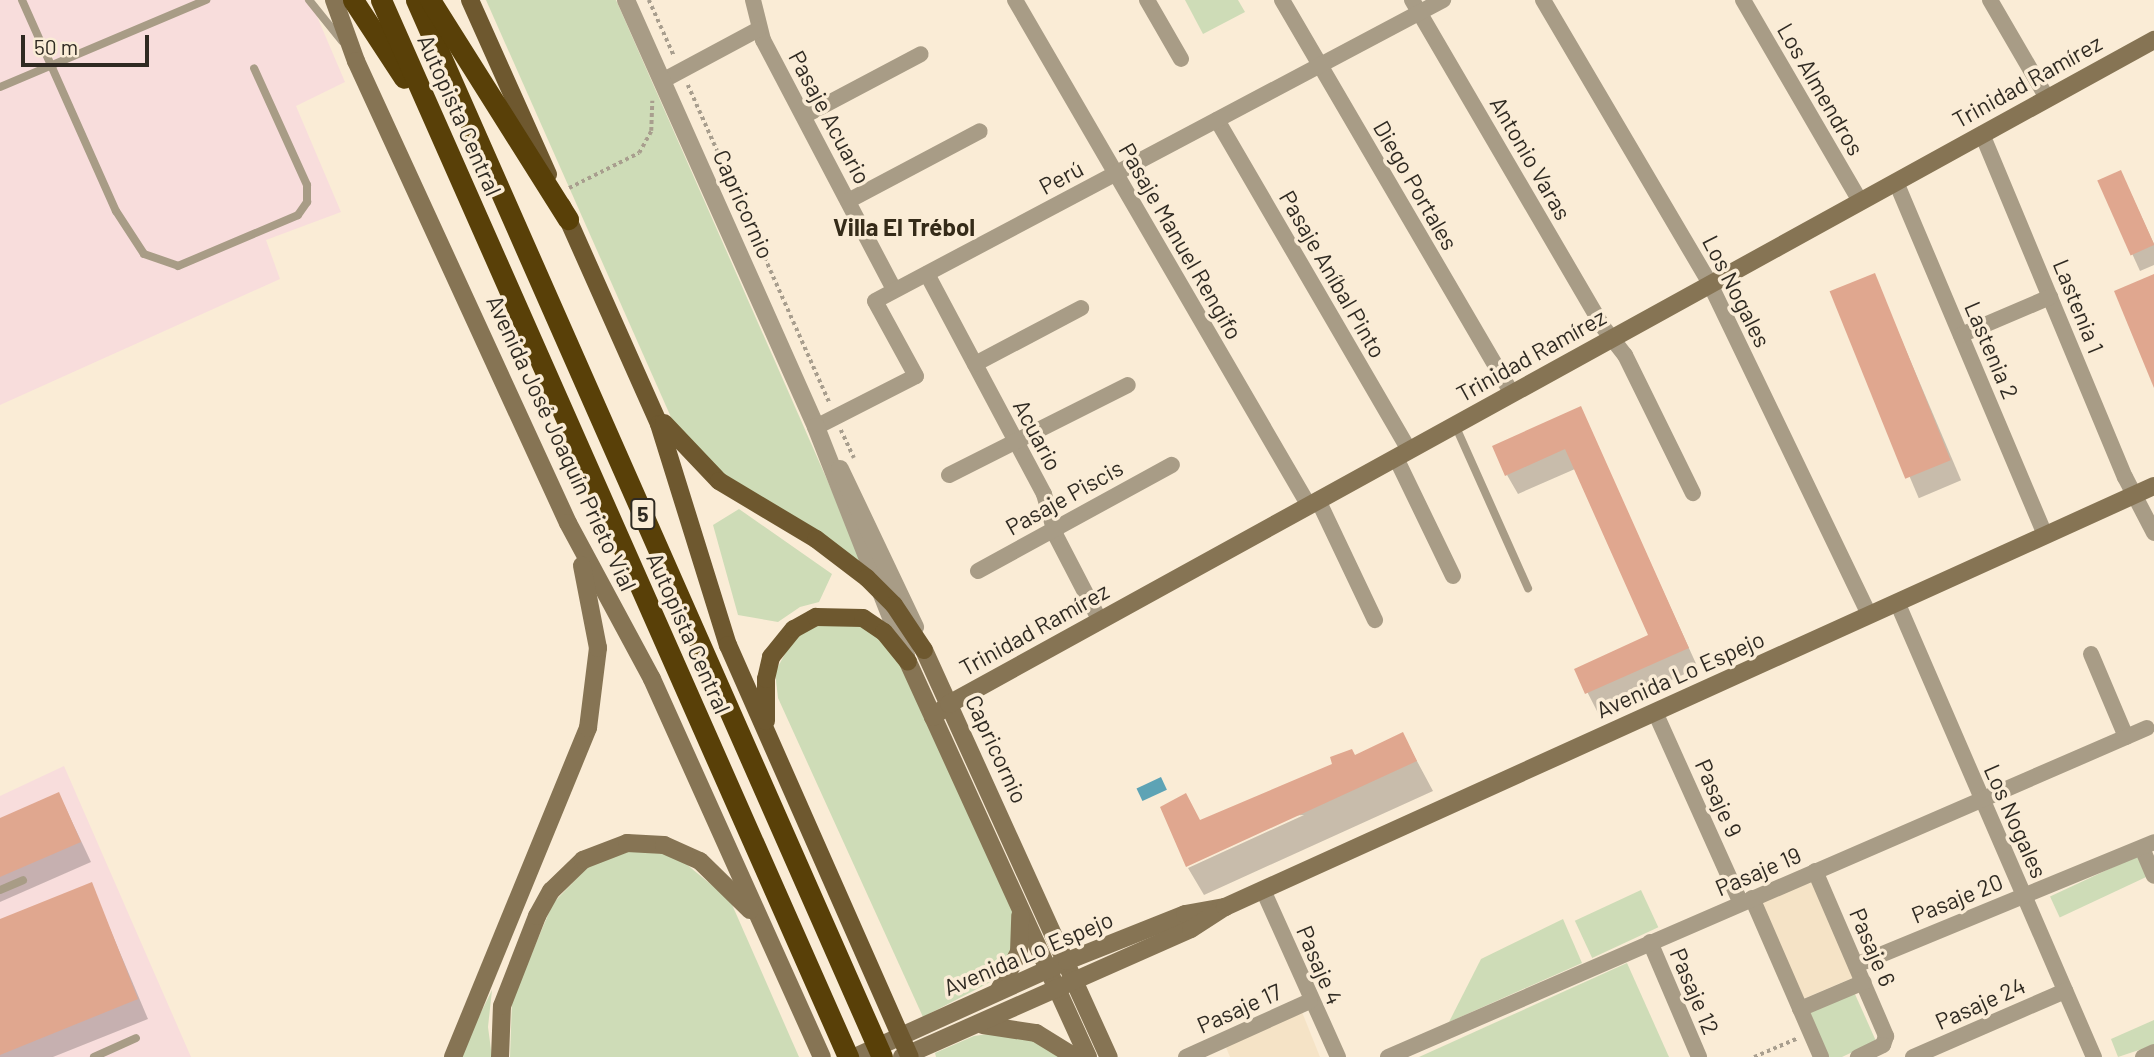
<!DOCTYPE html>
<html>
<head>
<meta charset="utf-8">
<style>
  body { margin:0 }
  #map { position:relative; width:2154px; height:1057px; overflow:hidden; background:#faecd6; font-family:Barlow,sans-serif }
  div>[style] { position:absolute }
  .commercial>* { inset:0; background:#f8dddc }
  .built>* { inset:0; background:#f5e3c6; transform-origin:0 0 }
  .green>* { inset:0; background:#cedcb7; transform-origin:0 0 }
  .water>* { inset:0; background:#5da3b5; transform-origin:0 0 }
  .shadow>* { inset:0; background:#0003; transform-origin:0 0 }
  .building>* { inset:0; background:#e0a78f; transform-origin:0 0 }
  .path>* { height:3.5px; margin-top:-1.75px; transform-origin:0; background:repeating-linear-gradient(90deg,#a89e8e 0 3.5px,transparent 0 7px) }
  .service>* { height:8px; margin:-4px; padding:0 4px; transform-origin:4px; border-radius:4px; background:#a89c86 }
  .minor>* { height:16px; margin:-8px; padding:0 8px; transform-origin:8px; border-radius:8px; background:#a89c86 }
  .tertiary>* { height:18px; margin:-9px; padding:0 9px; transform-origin:9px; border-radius:9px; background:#a89c86 }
  .secondary>* { height:18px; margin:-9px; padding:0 9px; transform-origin:9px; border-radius:9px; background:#867454 }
  .primary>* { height:18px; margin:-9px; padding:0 9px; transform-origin:9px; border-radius:9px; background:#6e582f }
  .motorway>* { height:21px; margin:-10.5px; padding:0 10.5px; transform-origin:10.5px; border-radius:10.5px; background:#594008 }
  span { translate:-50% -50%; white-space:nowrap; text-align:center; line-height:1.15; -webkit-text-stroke:7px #faecd6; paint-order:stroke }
  .shield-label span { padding:2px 5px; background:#faecd6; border:2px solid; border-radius:5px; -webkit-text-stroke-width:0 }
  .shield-label { font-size:21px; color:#2f2a22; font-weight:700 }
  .street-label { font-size:23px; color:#2f2a22 }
  .neighbourhood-label { font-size:24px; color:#352b19; font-weight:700 }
  .scale { position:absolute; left:21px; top:35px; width:128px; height:32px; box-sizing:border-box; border:4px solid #2f2a22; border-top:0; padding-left:9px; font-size:21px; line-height:24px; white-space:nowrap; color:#2f2a22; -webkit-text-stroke:5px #faecd6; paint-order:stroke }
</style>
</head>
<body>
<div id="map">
  <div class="commercial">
    <div style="clip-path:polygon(0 0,310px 0,345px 82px,296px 106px,341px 212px,266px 240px,280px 279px,0 405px)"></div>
    <div style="clip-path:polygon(64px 766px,191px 1057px,0 1057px,0 796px)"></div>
  </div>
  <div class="built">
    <div style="left:1812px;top:880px;width:106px;height:55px;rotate:67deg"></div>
    <div style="clip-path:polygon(1302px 1012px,1320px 1057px,1230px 1057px,1225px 1045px)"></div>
  </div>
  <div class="green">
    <div style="clip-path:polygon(486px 0,616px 0,865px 566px,711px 465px,678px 433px)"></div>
    <div style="clip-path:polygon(1185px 0,1238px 0,1245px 12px,1203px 34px)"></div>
    <div style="clip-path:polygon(739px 509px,832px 574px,819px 602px,800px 607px,778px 622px,738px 615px,713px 525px)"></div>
    <div style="clip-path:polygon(844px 618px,888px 636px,1013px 908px,1016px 935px,1000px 977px,923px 1017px,778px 698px,775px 672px,792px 641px,808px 628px)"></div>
    <div style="clip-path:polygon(626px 852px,658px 852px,680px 859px,730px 900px,799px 1057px,510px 1057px,512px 1000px,553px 903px,588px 867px)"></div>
    <div style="left:2137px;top:856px;width:23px;height:96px;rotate:65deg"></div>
    <div style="left:1641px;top:890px;width:41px;height:73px;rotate:65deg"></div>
    <div style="clip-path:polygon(1563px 919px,1582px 963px,1449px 1022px,1481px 959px)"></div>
    <div style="clip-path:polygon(1627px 963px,1669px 1057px,1419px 1057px)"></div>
    <div style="clip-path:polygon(492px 990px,488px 1027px,492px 1057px,459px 1057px)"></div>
    <div style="clip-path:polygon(1854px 992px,1876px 1041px,1842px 1057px,1828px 1057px,1809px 1010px)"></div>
    <div style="clip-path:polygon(2154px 1020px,2154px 1045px,2118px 1057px,2111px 1039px)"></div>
    <div style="clip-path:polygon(995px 1033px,1027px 1036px,1062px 1057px,936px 1057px,935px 1053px,974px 1036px)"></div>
  </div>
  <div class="water">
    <div style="left:1161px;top:777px;width:14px;height:27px;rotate:65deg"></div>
  </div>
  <div class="shadow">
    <div style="clip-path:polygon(2121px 172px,2154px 244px,2154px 265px,2140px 271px,2099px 181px)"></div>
    <div style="left:1874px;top:275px;width:223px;height:46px;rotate:67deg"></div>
    <div style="clip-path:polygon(1580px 408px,1698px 668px,1598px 713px,1576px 670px,1650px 636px,1575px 469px,1518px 494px,1507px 475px)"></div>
    <div style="clip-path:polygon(1403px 735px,1433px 791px,1204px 895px,1188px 868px,1304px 815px,1201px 821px)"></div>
    <div style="clip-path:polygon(59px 794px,91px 862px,0 902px,0 820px)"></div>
    <div style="clip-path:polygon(91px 884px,148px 1019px,53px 1057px,0 1057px,0 921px)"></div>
  </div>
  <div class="building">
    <div style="left:2121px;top:170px;width:82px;height:26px;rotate:66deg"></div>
    <div style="left:1875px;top:273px;width:202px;height:49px;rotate:68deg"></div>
    <div style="clip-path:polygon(2154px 274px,2154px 388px,2114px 291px)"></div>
    <div style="clip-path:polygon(1581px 406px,1689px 648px,1585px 694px,1574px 669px,1648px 635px,1565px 449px,1505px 476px,1492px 446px)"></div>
    <div style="clip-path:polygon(1403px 732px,1417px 761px,1186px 867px,1160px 807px,1186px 793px,1200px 820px,1332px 764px,1330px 757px,1352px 749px,1355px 755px)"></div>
    <div style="clip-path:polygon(59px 792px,81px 842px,0 877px,0 818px)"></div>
    <div style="clip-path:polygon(92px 882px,138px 999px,0 1055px,0 919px)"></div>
  </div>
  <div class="path">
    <div style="left:649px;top:0;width:61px;rotate:65.9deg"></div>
    <div style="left:688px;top:85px;width:349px;rotate:66deg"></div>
    <div style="left:569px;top:188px;width:78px;rotate:-26.6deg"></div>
    <div style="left:639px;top:153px;width:25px;rotate:-61deg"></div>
    <div style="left:651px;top:131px;width:30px;rotate:-88deg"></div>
    <div style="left:841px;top:430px;width:31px;rotate:65deg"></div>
    <div style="left:1754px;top:1057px;width:46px;rotate:-23.2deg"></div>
  </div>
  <div class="service">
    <div style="left:22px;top:0;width:231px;rotate:66deg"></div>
    <div style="left:116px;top:211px;width:51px;rotate:56.9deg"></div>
    <div style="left:144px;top:254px;width:36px;rotate:19deg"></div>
    <div style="left:178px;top:266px;width:130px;rotate:-23deg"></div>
    <div style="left:298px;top:215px;width:16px;rotate:-55deg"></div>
    <div style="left:307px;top:202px;width:17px;rotate:-90deg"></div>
    <div style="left:307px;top:185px;width:128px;rotate:-114.4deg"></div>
    <div style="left:309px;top:0;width:53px;rotate:51.2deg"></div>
    <div style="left:0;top:87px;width:224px;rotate:-22.9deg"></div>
    <div style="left:1455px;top:425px;width:179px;rotate:65.9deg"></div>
    <div style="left:0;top:890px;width:25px;rotate:-23deg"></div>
    <div style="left:94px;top:1057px;width:46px;rotate:-24.3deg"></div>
  </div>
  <div class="minor">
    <div style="left:753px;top:0;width:41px;rotate:76deg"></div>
    <div style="left:763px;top:40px;width:281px;rotate:62.3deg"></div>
    <div style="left:1015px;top:0;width:585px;rotate:59.84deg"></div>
    <div style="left:1147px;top:0;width:68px;rotate:60deg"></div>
    <div style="left:1282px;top:0;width:455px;rotate:59.7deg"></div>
    <div style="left:1412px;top:0;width:379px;rotate:59.7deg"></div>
    <div style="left:1603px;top:327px;width:36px;rotate:52deg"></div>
    <div style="left:1625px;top:355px;width:154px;rotate:63.8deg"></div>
    <div style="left:1543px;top:0;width:329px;rotate:59.5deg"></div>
    <div style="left:1710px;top:284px;width:367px;rotate:64.3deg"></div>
    <div style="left:1743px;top:0;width:233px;rotate:59.8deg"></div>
    <div style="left:1990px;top:0;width:113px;rotate:59.8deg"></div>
    <div style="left:662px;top:81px;width:110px;rotate:-28.2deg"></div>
    <div style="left:804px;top:116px;width:132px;rotate:-27.9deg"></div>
    <div style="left:1217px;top:120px;width:382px;rotate:59.8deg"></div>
    <div style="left:1982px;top:134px;width:372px;rotate:67.4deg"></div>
    <div style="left:2125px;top:477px;width:63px;rotate:62.6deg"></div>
    <div style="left:1896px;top:182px;width:383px;rotate:67.1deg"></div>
    <div style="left:848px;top:201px;width:149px;rotate:-27.9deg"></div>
    <div style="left:927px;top:274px;width:249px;rotate:62deg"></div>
    <div style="left:1044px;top:494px;width:44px;rotate:74.1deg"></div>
    <div style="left:1056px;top:536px;width:96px;rotate:62.6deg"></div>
    <div style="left:1961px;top:335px;width:97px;rotate:-23.1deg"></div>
    <div style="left:975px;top:364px;width:120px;rotate:-27.8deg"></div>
    <div style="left:816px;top:427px;width:112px;rotate:-27deg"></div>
    <div style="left:916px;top:376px;width:85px;rotate:-118.7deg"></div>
    <div style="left:875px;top:301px;width:643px;rotate:-27.92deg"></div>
    <div style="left:1396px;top:458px;width:131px;rotate:64.2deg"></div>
    <div style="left:949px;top:475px;width:200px;rotate:-26.7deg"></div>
    <div style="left:1318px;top:500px;width:133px;rotate:64.6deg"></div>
    <div style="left:978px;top:571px;width:221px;rotate:-28.7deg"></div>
    <div style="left:1897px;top:602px;width:496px;rotate:66.6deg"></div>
    <div style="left:2091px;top:654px;width:90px;rotate:67.1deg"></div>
    <div style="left:1655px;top:712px;width:209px;rotate:65.8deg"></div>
    <div style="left:2142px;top:848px;width:30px;rotate:67deg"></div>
    <div style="left:1815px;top:871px;width:180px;rotate:66.7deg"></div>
    <div style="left:1886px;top:1036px;width:9px;rotate:108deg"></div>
    <div style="left:1883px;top:1045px;width:28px;rotate:154deg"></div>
    <div style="left:1263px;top:890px;width:183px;rotate:65.8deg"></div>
    <div style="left:1752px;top:898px;width:173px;rotate:66.5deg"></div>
    <div style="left:1650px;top:942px;width:125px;rotate:66.9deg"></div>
    <div style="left:1856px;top:965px;width:322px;rotate:-22.4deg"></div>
    <div style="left:1800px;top:1009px;width:69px;rotate:-22.9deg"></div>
    <div style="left:1186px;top:1057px;width:136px;rotate:-24.3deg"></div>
    <div style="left:1388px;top:1057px;width:827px;rotate:-23.44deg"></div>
    <div style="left:1913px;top:1057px;width:166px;rotate:-23.5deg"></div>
    <div style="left:2143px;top:1057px;width:12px;rotate:-24deg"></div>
  </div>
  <div class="tertiary">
    <div style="left:626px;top:0;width:467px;rotate:66deg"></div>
    <div style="left:816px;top:427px;width:246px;rotate:68.5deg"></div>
    <div style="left:840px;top:469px;width:175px;rotate:64.6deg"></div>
  </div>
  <div class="secondary">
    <div style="left:334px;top:0;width:65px;rotate:70.2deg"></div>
    <div style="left:356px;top:61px;width:508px;rotate:65.35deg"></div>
    <div style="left:568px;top:523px;width:177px;rotate:61.7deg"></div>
    <div style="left:652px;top:679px;width:414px;rotate:65.8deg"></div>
    <div style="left:924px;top:650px;width:447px;rotate:65.6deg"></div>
    <div style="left:908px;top:662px;width:434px;rotate:65.5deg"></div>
    <div style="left:933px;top:717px;width:21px;rotate:-39deg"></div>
    <div style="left:949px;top:704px;width:1376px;rotate:-28.86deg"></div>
    <div style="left:999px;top:990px;width:43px;rotate:-62.2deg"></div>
    <div style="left:1019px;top:952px;width:37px;rotate:-88deg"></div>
    <div style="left:983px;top:1025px;width:54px;rotate:8.6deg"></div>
    <div style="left:1036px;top:1033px;width:46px;rotate:31.6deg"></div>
    <div style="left:453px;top:1057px;width:356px;rotate:-67.7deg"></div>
    <div style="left:588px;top:728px;width:81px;rotate:-82.9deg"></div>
    <div style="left:598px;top:648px;width:84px;rotate:-101deg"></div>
    <div style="left:500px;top:1057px;width:51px;rotate:-87.8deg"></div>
    <div style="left:502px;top:1006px;width:97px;rotate:-68.7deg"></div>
    <div style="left:537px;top:916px;width:29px;rotate:-61deg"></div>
    <div style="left:551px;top:891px;width:45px;rotate:-44.1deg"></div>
    <div style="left:583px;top:860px;width:47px;rotate:-21.1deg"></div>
    <div style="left:627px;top:843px;width:37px;rotate:3deg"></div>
    <div style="left:664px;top:845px;width:39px;rotate:24deg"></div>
    <div style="left:700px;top:861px;width:70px;rotate:44.4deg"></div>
    <div style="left:855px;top:1057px;width:233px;rotate:-24.4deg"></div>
    <div style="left:1067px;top:961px;width:127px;rotate:-21.7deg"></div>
    <div style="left:1185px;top:914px;width:41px;rotate:-9.9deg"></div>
    <div style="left:902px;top:1057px;width:316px;rotate:-23.9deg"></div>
    <div style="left:1191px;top:929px;width:40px;rotate:-32.9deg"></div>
    <div style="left:1225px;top:907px;width:1020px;rotate:-24.38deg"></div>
  </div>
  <div class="primary">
    <div style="left:470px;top:0;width:191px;rotate:65.9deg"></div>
    <div style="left:562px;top:206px;width:239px;rotate:66deg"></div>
    <div style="left:659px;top:424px;width:232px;rotate:72.7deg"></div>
    <div style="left:728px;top:645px;width:450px;rotate:66.2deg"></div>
    <div style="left:664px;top:423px;width:80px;rotate:46.5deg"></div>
    <div style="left:719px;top:481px;width:113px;rotate:30.9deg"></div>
    <div style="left:816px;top:539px;width:64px;rotate:37.4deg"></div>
    <div style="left:867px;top:578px;width:38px;rotate:45deg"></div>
    <div style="left:894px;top:605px;width:54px;rotate:56.3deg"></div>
    <div style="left:766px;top:721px;width:42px;rotate:-90deg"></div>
    <div style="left:766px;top:679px;width:23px;rotate:-77deg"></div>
    <div style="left:771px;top:657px;width:36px;rotate:-51deg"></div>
    <div style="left:794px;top:629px;width:25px;rotate:-29deg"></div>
    <div style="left:816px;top:617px;width:47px;rotate:1.2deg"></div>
    <div style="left:863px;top:618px;width:25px;rotate:34deg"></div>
    <div style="left:884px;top:632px;width:38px;rotate:51deg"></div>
  </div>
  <div class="motorway">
    <div style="left:353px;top:0;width:93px;rotate:56.8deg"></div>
    <div style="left:381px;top:0;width:1156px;rotate:66.16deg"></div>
    <div style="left:416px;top:0;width:1155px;rotate:66.21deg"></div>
    <div style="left:430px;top:0;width:259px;rotate:57.8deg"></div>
  </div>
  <div class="shield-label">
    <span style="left:643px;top:514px">5</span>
  </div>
  <div class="street-label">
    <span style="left:2027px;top:81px;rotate:-29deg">Trinidad Ramírez</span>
    <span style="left:1821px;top:89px;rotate:60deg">Los Almendros</span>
    <span style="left:460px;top:115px;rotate:66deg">Autopista Central</span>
    <span style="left:830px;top:117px;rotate:62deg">Pasaje Acuario</span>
    <span style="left:1531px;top:158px;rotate:60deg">Antonio Varas</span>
    <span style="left:1061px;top:177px;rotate:-28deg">Perú</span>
    <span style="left:1416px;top:185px;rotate:60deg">Diego Portales</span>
    <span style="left:744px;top:204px;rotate:66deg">Capricornio</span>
    <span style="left:1181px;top:241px;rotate:60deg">Pasaje Manuel Rengifo</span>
    <span style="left:1333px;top:274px;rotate:60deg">Pasaje Aníbal Pinto</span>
    <span style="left:1737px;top:291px;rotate:63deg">Los Nogales</span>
    <span style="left:2079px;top:306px;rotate:68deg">Lastenia 1</span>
    <span style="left:1992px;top:350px;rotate:67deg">Lastenia 2</span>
    <span style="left:1531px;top:355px;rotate:-29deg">Trinidad Ramírez</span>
    <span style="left:1038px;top:435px;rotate:62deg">Acuario</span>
    <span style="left:562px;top:443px;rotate:65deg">Avenida José Joaquín Prieto Vial</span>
    <span style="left:1064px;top:497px;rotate:-29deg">Pasaje Piscis</span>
    <span style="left:1034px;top:629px;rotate:-29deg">Trinidad Ramírez</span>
    <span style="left:689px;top:633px;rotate:66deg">Autopista Central</span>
    <span style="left:1680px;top:674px;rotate:-24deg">Avenida Lo Espejo</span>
    <span style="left:997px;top:749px;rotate:65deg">Capricornio</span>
    <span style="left:1719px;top:798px;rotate:66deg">Pasaje 9</span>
    <span style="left:2016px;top:821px;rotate:66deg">Los Nogales</span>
    <span style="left:1758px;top:871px;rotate:-23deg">Pasaje 19</span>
    <span style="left:1957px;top:898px;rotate:-22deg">Pasaje 20</span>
    <span style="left:1873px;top:947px;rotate:67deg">Pasaje 6</span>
    <span style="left:1028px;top:953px;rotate:-23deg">Avenida Lo Espejo</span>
    <span style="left:1320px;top:965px;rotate:67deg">Pasaje 4</span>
    <span style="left:1695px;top:991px;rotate:67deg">Pasaje 12</span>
    <span style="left:1980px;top:1003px;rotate:-24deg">Pasaje 24</span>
    <span style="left:1239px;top:1008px;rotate:-24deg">Pasaje 17</span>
  </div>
  <div class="neighbourhood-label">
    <span style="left:904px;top:227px">Villa El Trébol</span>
  </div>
  <div class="scale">50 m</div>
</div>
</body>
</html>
